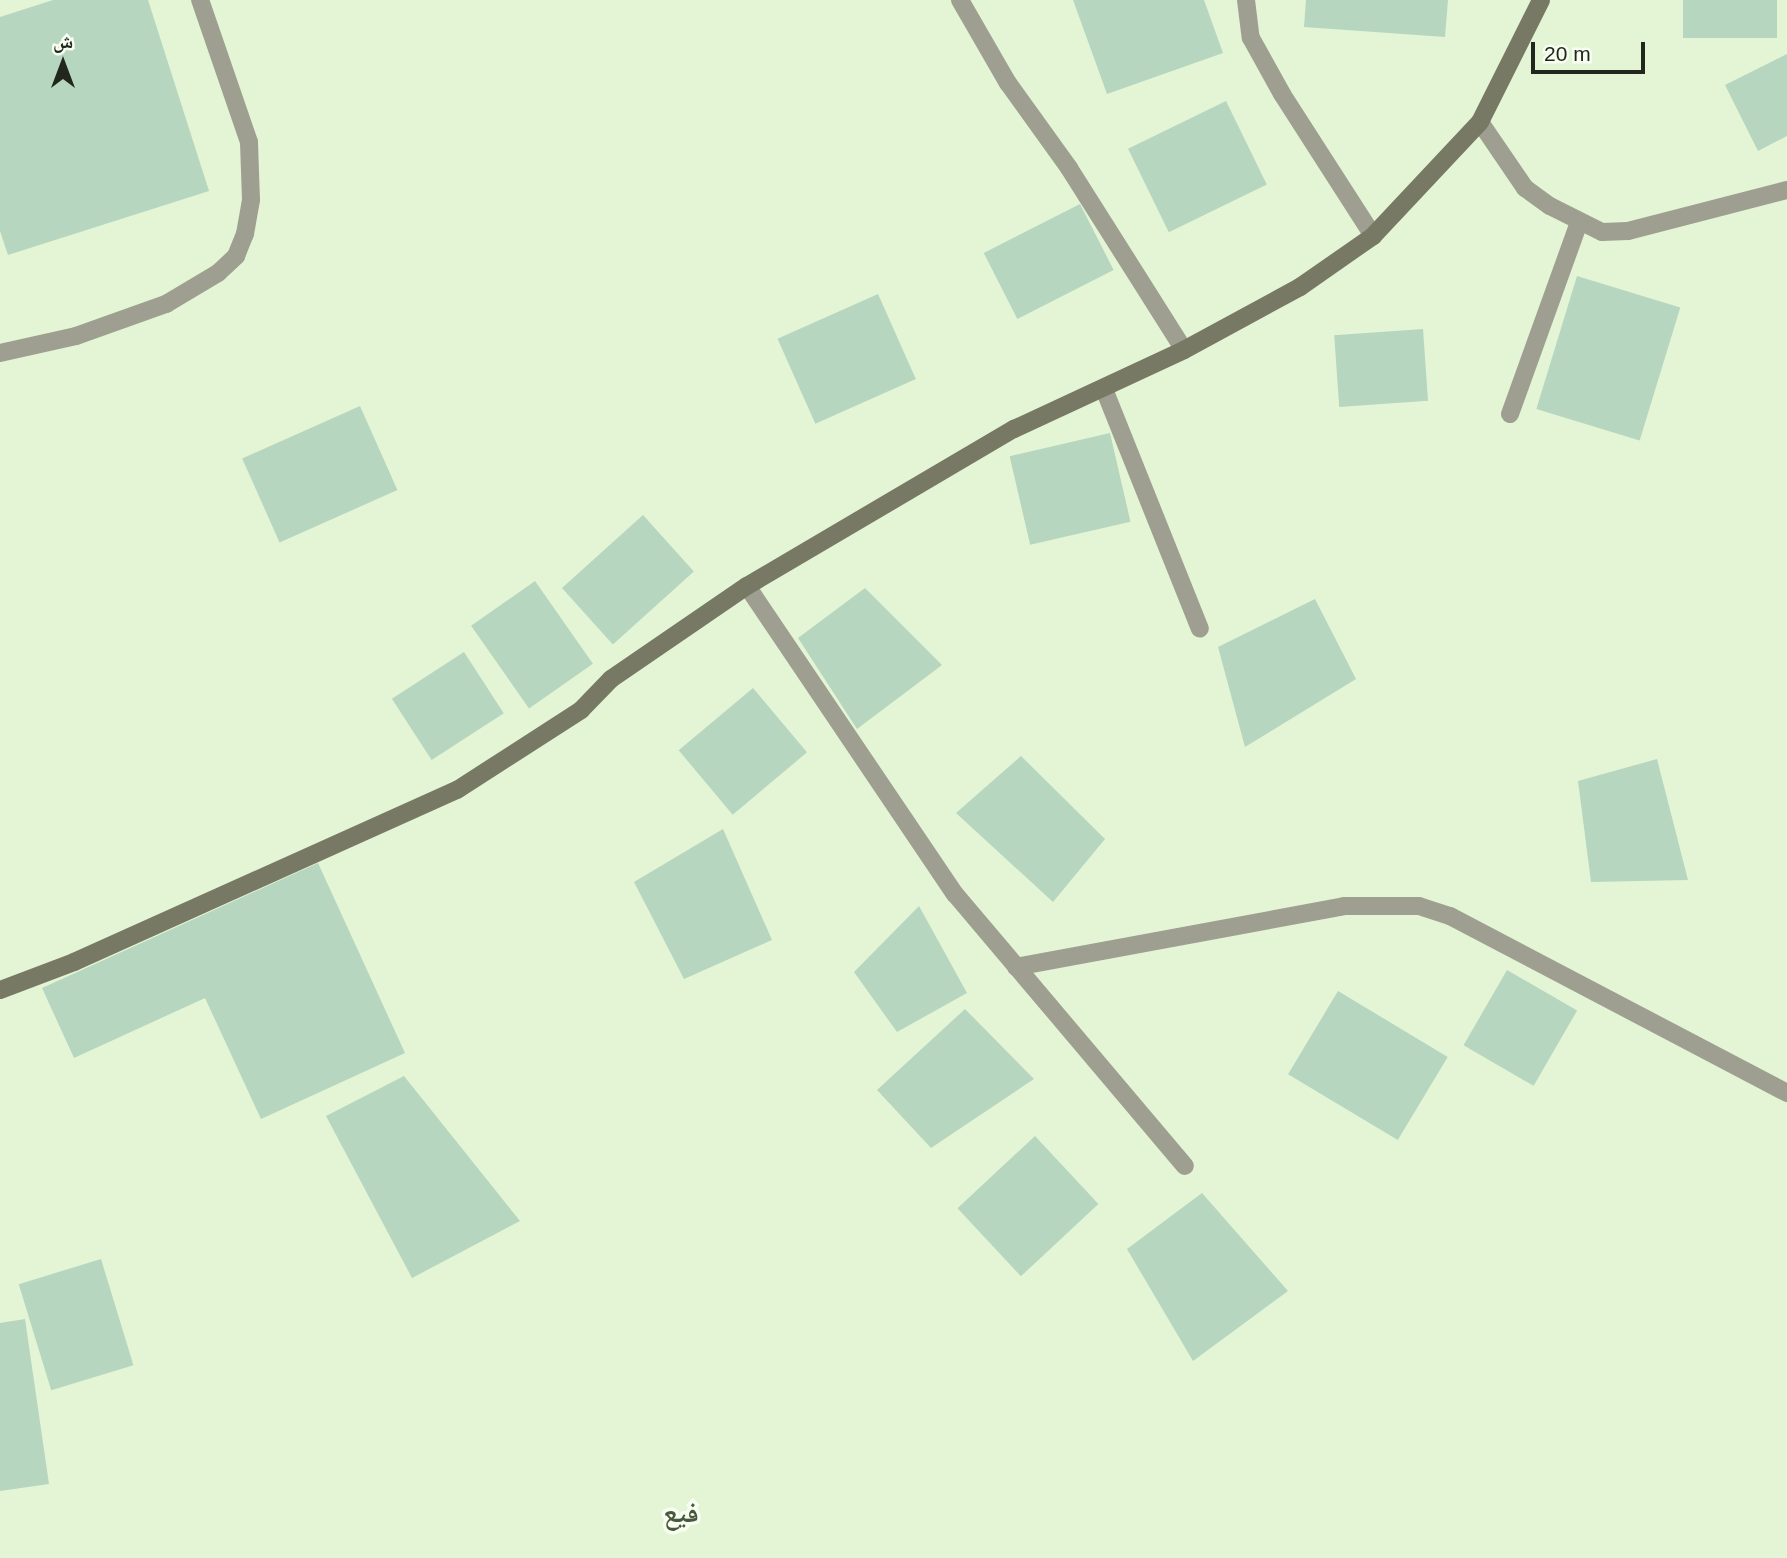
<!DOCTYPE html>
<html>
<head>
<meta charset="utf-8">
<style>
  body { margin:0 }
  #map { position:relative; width:1787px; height:1558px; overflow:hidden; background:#e3f5d5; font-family:Helvetica,"Noto Naskh Arabic",sans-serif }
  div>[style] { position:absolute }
  .building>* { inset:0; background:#b7d6bf; transform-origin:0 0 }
  .lane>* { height:18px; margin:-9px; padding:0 9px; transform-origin:9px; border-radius:9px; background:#9e9f90 }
  .street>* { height:18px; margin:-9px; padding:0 9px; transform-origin:9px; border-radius:9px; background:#9e9f90 }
  .secondary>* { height:18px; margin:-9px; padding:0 9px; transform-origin:9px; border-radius:9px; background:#787964 }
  span { translate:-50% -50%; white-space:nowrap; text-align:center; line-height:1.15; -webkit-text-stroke:7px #f7fef1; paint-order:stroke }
  .quarter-label { font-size:28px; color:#49573d; font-weight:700 }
  .north { position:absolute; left:28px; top:28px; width:70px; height:70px; -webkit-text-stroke:5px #f7fef1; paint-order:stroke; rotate:0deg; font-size:19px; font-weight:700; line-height:28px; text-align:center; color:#21271c }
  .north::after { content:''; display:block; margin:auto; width:24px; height:32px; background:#21271c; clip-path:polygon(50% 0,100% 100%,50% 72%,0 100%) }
  .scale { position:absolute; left:1531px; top:42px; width:114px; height:32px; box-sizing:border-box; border:4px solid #21271c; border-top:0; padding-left:9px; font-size:21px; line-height:24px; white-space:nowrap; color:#21271c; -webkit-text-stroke:5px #f7fef1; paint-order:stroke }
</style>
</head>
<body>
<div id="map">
  <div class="building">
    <div style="clip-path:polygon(53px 0,148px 0,209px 191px,8px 255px,0 231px,0 17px)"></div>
    <div style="clip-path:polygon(1073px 0,1204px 0,1223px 53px,1107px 94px)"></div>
    <div style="clip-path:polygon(1306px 0,1448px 0,1445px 37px,1304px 27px)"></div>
    <div style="left:1683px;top:0;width:94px;height:38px"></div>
    <div style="clip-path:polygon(1787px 54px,1787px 136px,1758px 151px,1725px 85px)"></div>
    <div style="left:1226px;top:101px;width:93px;height:109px;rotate:64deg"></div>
    <div style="left:1080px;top:204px;width:74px;height:108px;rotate:63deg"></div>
    <div style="left:1577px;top:276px;width:108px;height:139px;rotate:17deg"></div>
    <div style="left:878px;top:294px;width:93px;height:110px;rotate:66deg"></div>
    <div style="left:1423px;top:329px;width:72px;height:89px;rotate:86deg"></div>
    <div style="left:360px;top:406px;width:92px;height:129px;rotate:66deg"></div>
    <div style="left:1110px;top:433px;width:91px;height:103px;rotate:77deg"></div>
    <div style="left:643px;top:515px;width:76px;height:109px;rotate:48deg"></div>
    <div style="left:535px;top:581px;width:101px;height:78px;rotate:55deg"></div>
    <div style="clip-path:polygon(865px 588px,942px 665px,857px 729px,798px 638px)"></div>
    <div style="clip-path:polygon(1315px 599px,1356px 679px,1245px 747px,1218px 647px)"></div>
    <div style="left:464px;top:652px;width:73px;height:86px;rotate:57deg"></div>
    <div style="left:753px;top:688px;width:84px;height:97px;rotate:50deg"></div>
    <div style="clip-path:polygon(1021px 756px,1105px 839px,1053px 902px,956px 813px)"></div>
    <div style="clip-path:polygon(1657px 759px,1688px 880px,1591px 882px,1578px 781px)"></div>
    <div style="clip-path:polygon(723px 829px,772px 940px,684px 979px,634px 882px)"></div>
    <div style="clip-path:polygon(318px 863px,405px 1053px,261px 1119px,205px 998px,74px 1058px,42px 988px)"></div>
    <div style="clip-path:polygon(919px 906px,967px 993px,897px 1032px,854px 972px)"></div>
    <div style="left:1507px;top:970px;width:81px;height:87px;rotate:30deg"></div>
    <div style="left:1338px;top:991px;width:128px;height:97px;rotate:31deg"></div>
    <div style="clip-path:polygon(965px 1009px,1034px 1079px,931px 1148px,877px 1090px)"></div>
    <div style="clip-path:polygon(404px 1076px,520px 1221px,412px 1278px,326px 1116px)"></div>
    <div style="left:1035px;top:1136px;width:93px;height:106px;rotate:47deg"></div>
    <div style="clip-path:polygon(1202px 1193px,1288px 1291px,1193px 1361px,1127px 1249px)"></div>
    <div style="left:101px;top:1259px;width:111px;height:86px;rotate:73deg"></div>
    <div style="clip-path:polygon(25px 1319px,49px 1484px,0 1491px,0 1323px)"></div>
  </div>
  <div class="lane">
    <div style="left:1104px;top:389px;width:258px;rotate:68.2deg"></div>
  </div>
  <div class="street">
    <div style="left:960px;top:0;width:96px;rotate:60deg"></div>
    <div style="left:1008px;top:83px;width:105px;rotate:54.3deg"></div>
    <div style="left:1069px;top:168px;width:215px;rotate:57.7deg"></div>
    <div style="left:1246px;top:0;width:38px;rotate:83deg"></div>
    <div style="left:1251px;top:38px;width:64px;rotate:61deg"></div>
    <div style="left:1282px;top:94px;width:169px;rotate:57.3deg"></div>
    <div style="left:1480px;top:122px;width:80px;rotate:55.7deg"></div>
    <div style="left:1525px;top:188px;width:31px;rotate:36deg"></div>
    <div style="left:1550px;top:206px;width:58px;rotate:26.6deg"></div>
    <div style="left:1602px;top:232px;width:26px;rotate:-2deg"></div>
    <div style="left:1628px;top:231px;width:164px;rotate:-14.5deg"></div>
    <div style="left:0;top:353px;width:78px;rotate:-12.6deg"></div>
    <div style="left:76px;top:336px;width:96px;rotate:-19.6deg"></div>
    <div style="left:166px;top:304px;width:61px;rotate:-30.8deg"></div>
    <div style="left:218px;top:273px;width:25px;rotate:-43deg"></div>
    <div style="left:236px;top:256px;width:24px;rotate:-68deg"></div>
    <div style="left:245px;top:234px;width:35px;rotate:-80deg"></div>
    <div style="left:251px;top:200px;width:58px;rotate:-92deg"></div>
    <div style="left:249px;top:142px;width:150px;rotate:-109deg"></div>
    <div style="left:1510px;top:414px;width:204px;rotate:-70.2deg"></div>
    <div style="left:747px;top:586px;width:372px;rotate:56deg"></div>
    <div style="left:955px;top:894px;width:356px;rotate:49.8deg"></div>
    <div style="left:1016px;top:967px;width:334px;rotate:-10.5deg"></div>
    <div style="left:1344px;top:906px;width:75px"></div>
    <div style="left:1419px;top:906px;width:33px;rotate:18deg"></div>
    <div style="left:1450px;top:916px;width:381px;rotate:27.7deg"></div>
  </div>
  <div class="secondary">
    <div style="left:0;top:990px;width:79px;rotate:-20.7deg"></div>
    <div style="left:74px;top:962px;width:420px;rotate:-24.2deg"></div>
    <div style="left:457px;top:790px;width:148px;rotate:-32.8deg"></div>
    <div style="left:581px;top:710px;width:43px;rotate:-45.9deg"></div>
    <div style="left:611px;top:679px;width:165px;rotate:-34.4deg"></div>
    <div style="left:747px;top:586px;width:310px;rotate:-30.5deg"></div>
    <div style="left:1014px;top:429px;width:187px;rotate:-24.9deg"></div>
    <div style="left:1184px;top:350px;width:132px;rotate:-28.5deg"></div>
    <div style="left:1300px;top:287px;width:89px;rotate:-34.9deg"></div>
    <div style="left:1373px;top:236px;width:156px;rotate:-46.8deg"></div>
    <div style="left:1480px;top:122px;width:136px;rotate:-63.4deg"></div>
  </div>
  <div class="quarter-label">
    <span style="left:681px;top:1513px">فيع</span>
  </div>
  <div class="north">ش</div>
  <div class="scale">20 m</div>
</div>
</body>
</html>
